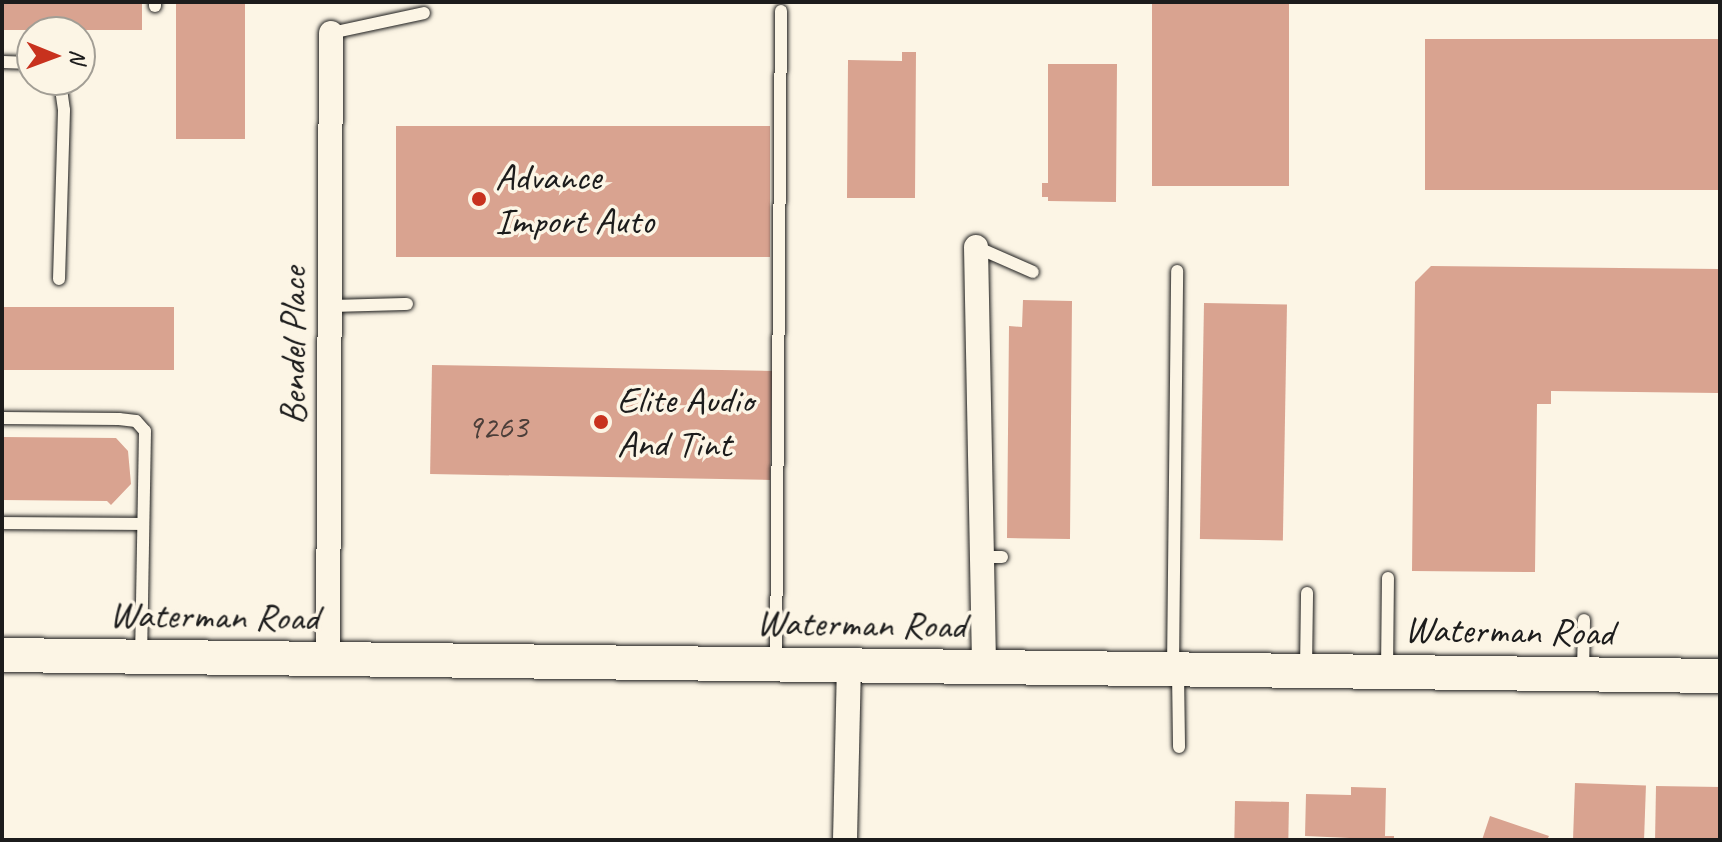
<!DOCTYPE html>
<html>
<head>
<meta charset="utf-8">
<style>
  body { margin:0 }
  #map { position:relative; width:1722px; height:842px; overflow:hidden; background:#fcf5e5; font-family:Caveat,sans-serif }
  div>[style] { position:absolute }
  .building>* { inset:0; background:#d9a390; transform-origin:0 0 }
  .roads { filter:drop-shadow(0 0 2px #1c1c1c) drop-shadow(0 0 2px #1c1c1c) }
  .service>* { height:12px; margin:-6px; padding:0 6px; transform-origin:6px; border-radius:6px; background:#fcf5e5 }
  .minor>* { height:24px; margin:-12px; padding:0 12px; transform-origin:12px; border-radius:12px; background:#fcf5e5 }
  .secondary>* { height:34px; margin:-17px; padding:0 17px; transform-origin:17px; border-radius:17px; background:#fcf5e5 }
  .dots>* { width:22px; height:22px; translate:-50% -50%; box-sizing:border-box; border:4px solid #fcf5e5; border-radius:50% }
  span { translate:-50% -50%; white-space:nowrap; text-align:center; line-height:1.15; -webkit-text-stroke:7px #fcf5e5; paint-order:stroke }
  .number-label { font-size:34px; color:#4b3e39 }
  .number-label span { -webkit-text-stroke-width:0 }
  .poi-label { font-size:38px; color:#1c1c1c }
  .left { translate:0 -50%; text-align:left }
  .street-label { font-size:38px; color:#1c1c1c }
  .frame { position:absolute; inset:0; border:4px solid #1c1c1c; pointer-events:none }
  .north { position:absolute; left:16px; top:16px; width:80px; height:80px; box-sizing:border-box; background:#fcf5e5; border:2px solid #a29e95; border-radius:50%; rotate:91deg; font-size:22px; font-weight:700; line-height:32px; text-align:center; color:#1c1c1c }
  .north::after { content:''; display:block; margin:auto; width:28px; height:36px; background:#c8321e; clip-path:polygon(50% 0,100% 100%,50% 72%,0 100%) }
</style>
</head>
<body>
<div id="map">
  <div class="building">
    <div style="left:2px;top:2px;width:140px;height:28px"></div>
    <div style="left:176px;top:2px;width:69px;height:137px"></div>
    <div style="left:1152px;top:2px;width:137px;height:184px"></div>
    <div style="left:1425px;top:39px;width:295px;height:151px"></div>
    <div style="clip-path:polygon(902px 52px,916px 52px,915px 198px,847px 198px,848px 60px,902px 61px)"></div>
    <div style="clip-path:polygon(1048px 64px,1117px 64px,1116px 202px,1048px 201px,1048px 197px,1042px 197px,1042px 183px,1048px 183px)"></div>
    <div style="left:396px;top:126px;width:374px;height:131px"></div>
    <div style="clip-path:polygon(1431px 266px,1719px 269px,1718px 393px,1551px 391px,1551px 404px,1537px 404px,1535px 572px,1412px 571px,1415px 282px)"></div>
    <div style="clip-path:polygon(1023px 300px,1072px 301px,1070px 539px,1007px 538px,1009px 326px,1022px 327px)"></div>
    <div style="left:1204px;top:303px;width:83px;height:236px;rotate:1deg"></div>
    <div style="left:2px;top:307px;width:172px;height:63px"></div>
    <div style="left:432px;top:365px;width:340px;height:109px;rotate:1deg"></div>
    <div style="clip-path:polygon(2px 437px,116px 438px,128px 451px,131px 484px,111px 505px,107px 501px,2px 500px)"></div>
    <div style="left:1575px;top:783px;width:71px;height:57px;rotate:2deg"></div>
    <div style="left:1656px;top:786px;width:64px;height:54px;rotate:1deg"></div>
    <div style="clip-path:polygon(1351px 787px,1386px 788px,1385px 836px,1394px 836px,1394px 840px,1305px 836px,1306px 794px,1351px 795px)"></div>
    <div style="left:1235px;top:801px;width:54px;height:39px;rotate:1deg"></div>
    <div style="clip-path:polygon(1490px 816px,1549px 836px,1547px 840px,1482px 840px)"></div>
  </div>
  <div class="roads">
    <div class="service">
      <div style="left:155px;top:6px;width:4px;rotate:-90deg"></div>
      <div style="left:331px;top:33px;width:95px;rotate:-12.1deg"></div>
      <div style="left:2px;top:62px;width:30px;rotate:2deg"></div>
      <div style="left:976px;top:247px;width:62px;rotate:23.7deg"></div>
      <div style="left:59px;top:279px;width:169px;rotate:-88.3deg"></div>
      <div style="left:64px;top:110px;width:30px;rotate:-98deg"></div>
      <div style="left:329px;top:306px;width:78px;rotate:-1.5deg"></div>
      <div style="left:2px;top:418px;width:117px;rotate:0.5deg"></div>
      <div style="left:119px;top:419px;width:17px;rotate:7deg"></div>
      <div style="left:136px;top:421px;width:13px;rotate:48deg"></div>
      <div style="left:145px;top:431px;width:223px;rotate:91deg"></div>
      <div style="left:2px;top:523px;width:141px;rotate:0.4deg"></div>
      <div style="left:982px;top:557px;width:20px"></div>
      <div style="left:776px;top:662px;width:651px;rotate:-89.56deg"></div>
      <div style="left:1173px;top:668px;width:397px;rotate:-89.4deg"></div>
      <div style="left:1306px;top:668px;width:75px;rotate:-89.2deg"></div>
      <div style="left:1387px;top:671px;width:93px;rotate:-89.4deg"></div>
      <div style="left:1178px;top:673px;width:74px;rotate:89.2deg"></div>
      <div style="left:1583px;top:673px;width:53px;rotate:-88.9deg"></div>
    </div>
    <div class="minor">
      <div style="left:976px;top:247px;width:420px;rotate:88.9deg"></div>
      <div style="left:328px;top:659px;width:626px;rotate:-89.73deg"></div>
      <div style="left:845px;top:840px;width:174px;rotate:-88.7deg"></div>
    </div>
    <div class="secondary">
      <div style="left:2px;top:655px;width:1718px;rotate:0.7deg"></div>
    </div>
  </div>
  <div class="dots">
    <div style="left:479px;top:199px;background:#c8321e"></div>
    <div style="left:601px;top:422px;background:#c8321e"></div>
  </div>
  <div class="number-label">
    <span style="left:497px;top:427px">9263</span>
  </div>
  <div class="poi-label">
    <span class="left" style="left:495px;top:199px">Advance<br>Import Auto</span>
    <span class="left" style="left:617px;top:422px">Elite Audio<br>And Tint</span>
  </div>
  <div class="street-label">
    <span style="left:293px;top:346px;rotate:-90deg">Bendel Place</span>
    <span style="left:214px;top:616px;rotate:1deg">Waterman Road</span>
    <span style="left:861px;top:624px;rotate:1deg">Waterman Road</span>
    <span style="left:1509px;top:631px;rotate:1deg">Waterman Road</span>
  </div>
  <div class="frame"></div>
  <div class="north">N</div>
</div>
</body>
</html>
